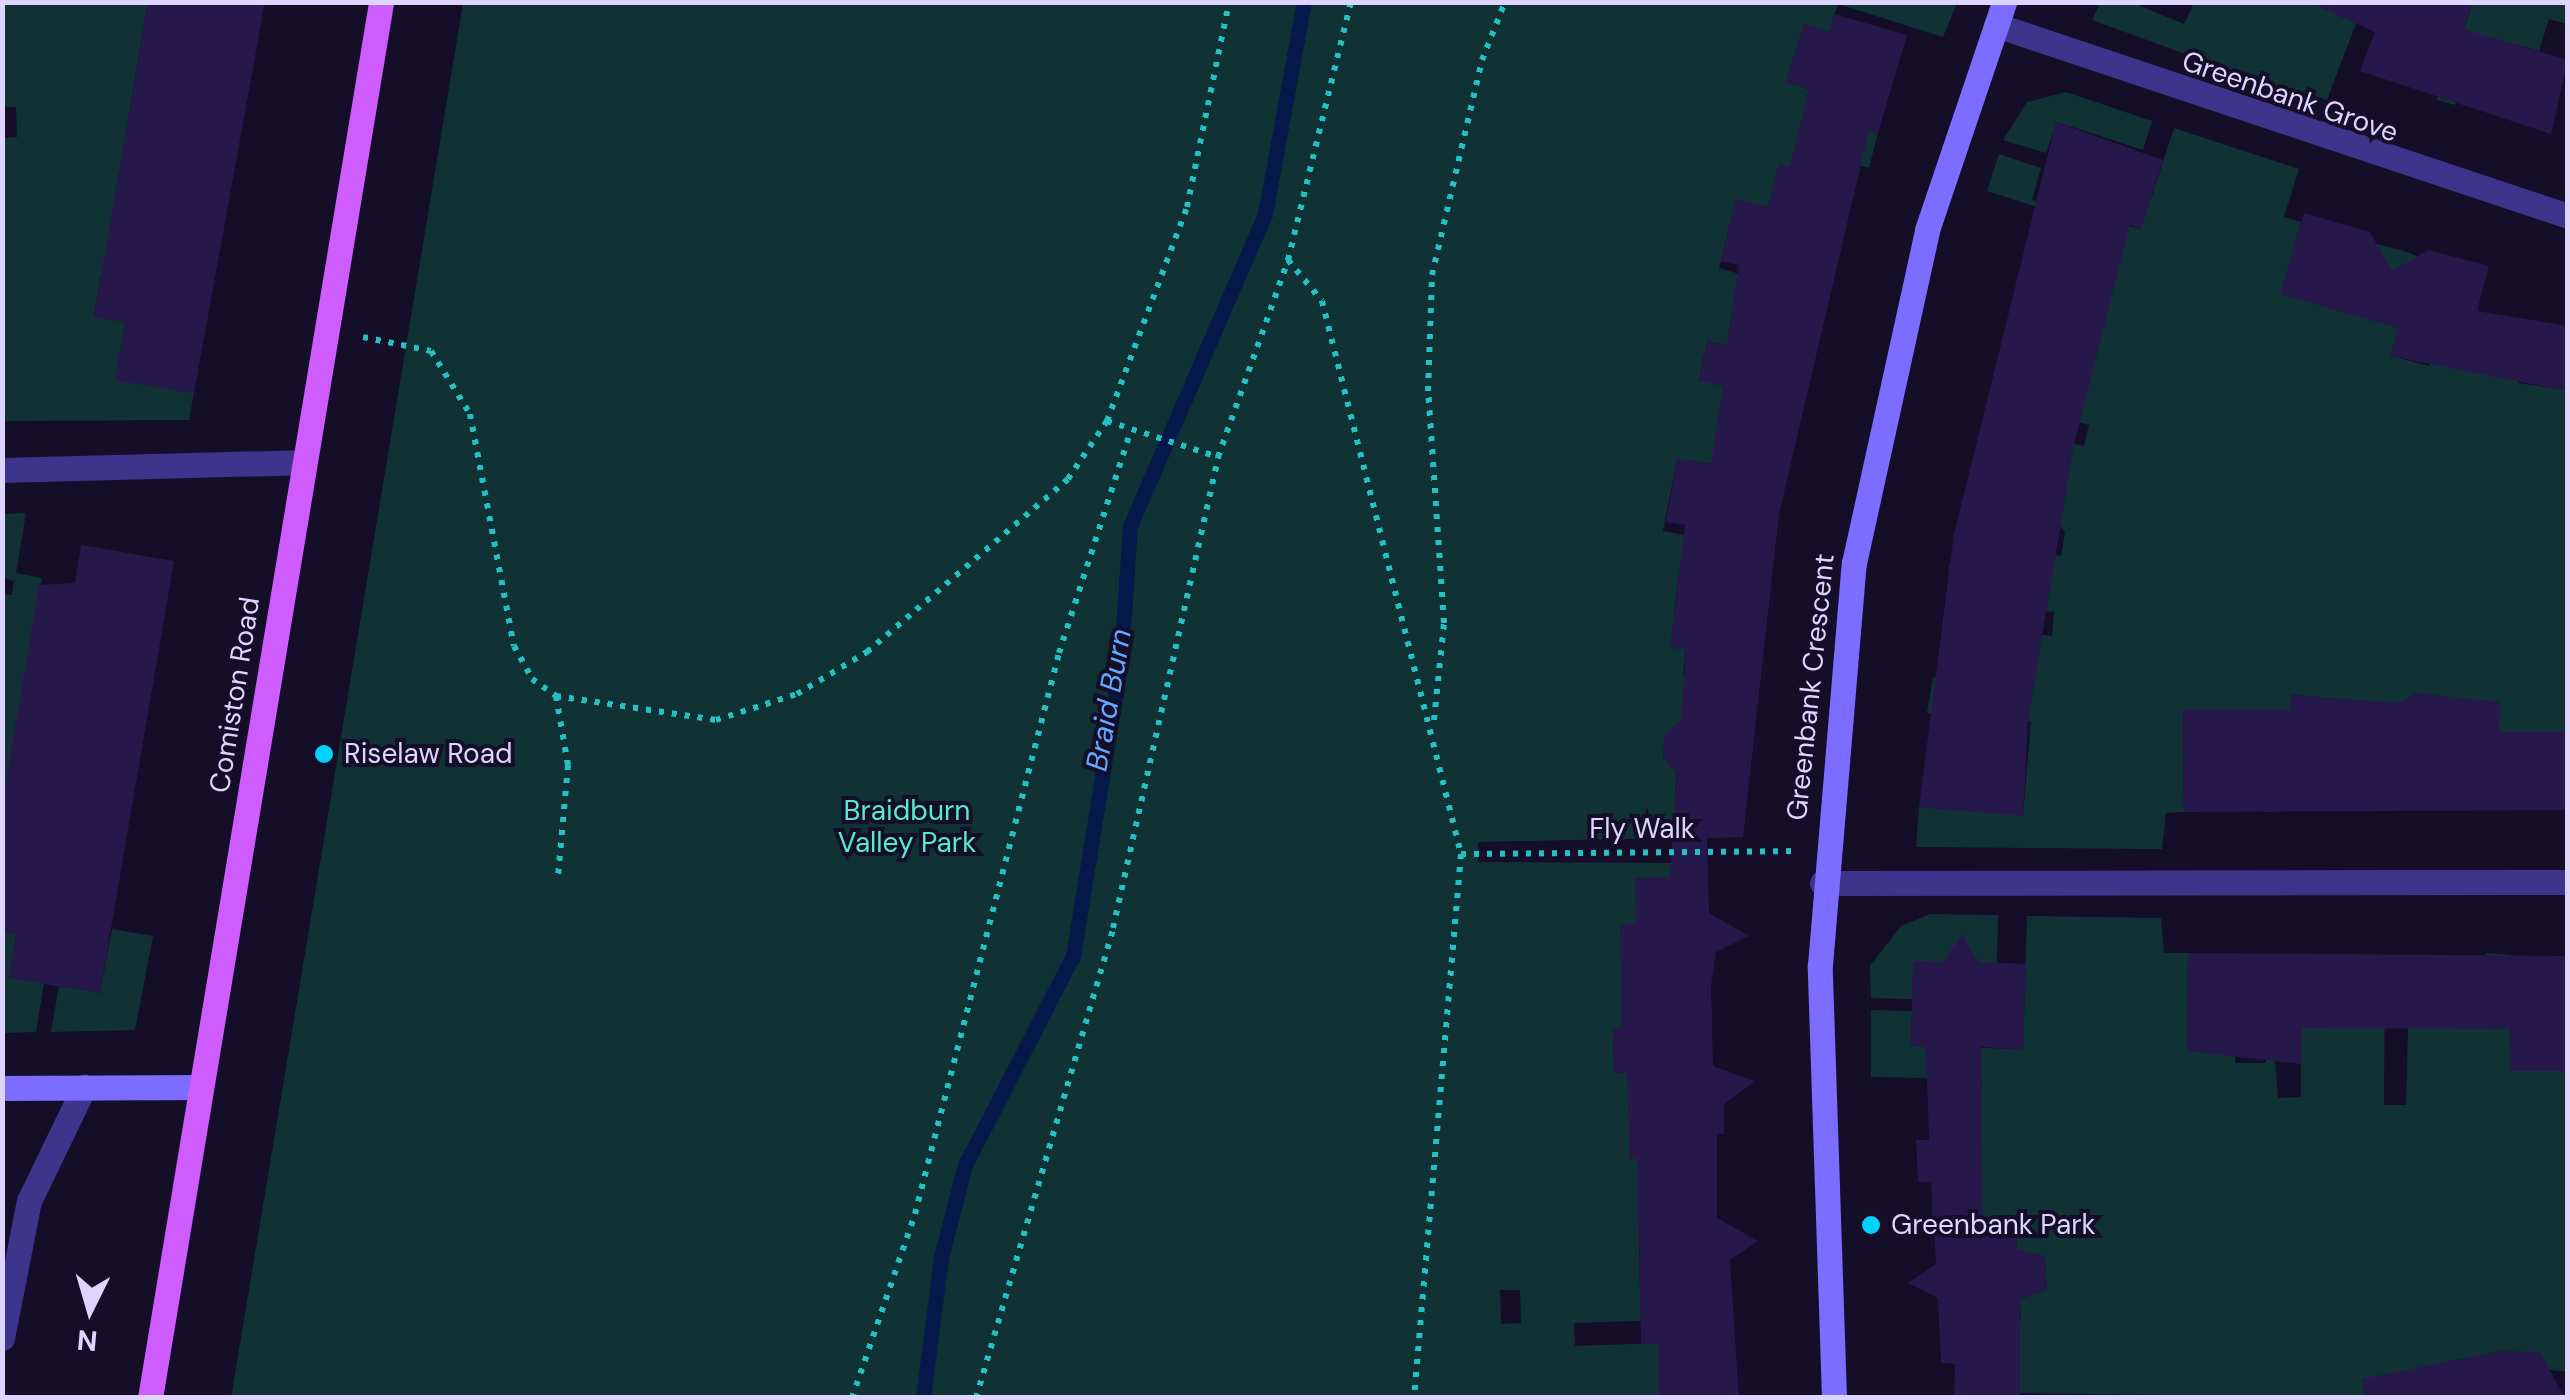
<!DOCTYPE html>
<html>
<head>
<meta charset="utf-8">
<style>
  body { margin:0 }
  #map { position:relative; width:2570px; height:1400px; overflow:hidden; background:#140e29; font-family:"DM Sans",sans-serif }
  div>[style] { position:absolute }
  .green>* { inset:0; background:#103234 }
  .stream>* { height:15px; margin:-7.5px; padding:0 7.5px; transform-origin:7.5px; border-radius:7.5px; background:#05194a }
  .building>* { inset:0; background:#27184c }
  .path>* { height:6px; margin-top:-3px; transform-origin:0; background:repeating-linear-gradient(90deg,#24c1c4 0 5px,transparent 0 13px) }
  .street>* { height:25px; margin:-12.5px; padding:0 12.5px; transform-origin:12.5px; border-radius:12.5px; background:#3f348c }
  .secondary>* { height:25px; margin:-12.5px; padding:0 12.5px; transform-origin:12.5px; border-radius:12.5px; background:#7c6cff }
  .primary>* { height:25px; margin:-12.5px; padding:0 12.5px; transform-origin:12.5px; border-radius:12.5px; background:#cf5cff }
  .dots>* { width:28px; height:28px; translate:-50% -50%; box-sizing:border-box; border:5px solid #140e29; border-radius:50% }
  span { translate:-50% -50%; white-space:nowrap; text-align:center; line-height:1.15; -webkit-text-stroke:8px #140e29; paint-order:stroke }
  .street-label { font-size:28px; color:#ded5ff }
  .poi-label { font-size:28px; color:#ded5ff }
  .left { translate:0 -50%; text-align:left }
  .park-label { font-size:28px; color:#56ebd1 }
  .water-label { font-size:30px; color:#63aaff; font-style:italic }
  .frame { position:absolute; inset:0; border:5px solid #ded5ff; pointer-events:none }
  .north { position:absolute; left:40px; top:1260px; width:100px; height:100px; -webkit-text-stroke:8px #140e29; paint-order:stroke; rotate:185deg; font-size:28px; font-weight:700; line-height:40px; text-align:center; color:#ded5ff }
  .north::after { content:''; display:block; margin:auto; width:35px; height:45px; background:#ded5ff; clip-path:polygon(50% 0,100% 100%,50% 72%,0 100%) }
</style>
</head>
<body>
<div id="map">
  <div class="green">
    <div style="clip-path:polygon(148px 2px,130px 108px,160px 114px,149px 175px,119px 171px,112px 212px,142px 217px,132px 280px,101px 275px,94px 316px,125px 322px,116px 380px,194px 393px,189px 420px,3px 421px,3px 138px,17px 137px,16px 107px,3px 107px,2px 3px)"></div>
    <div style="clip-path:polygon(evenodd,463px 3px,1957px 3px,1943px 37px,1838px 4px,1829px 32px,1804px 24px,1786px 82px,1811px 90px,1806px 111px,1878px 133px,1869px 168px,1795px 148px,1790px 167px,1779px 165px,1768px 207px,1736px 200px,1719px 268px,1750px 277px,1744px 309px,1732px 312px,1728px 338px,1736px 347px,1707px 341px,1699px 380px,1728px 387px,1711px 464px,1677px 459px,1663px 531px,1699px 538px,1695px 575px,1679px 574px,1674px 611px,1690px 613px,1683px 675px,1756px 684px,1665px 734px,1663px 757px,1677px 766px,1675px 796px,1693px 798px,1674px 838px,1478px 842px,1478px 862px,1708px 863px,1702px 1012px,1712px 1012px,1712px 1026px,1613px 1028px,1614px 1073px,1629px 1073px,1630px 1159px,1710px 1157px,1639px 1228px,1640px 1293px,1693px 1292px,1732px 1318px,1574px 1323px,1575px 1346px,1658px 1343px,1658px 1397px,231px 1398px,463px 3px,1500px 1290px,1520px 1290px,1521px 1323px,1501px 1324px,1500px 1290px)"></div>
    <div style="clip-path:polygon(2100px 3px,2133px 3px,2184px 24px,2194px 3px,2364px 3px,2325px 105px,2092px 20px)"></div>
    <div style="clip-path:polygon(2463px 3px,2567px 3px,2567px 24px,2549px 19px,2539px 51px,2496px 39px,2484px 79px,2465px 73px,2455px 105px,2437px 100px,2472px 6px)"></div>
    <div style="clip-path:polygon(2066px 92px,2152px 121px,2143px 150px,2057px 122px,2046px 153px,2003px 140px,2027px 102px)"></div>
    <div style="clip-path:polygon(2174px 128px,2299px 169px,2284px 217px,2301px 222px,2281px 294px,2356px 315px,2377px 244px,2404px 251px,2417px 256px,2391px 356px,2429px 366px,2436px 340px,2522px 358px,2518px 383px,2566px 390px,2567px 732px,2507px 810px,2417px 695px,2401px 704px,2292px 695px,2283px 811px,2265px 812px,2264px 710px,2183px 711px,2184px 812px,2166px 813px,2162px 849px,1916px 847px,1919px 807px,2023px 815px,2031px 721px,1927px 713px,1933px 677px,2032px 690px,2023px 632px,2052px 636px,2054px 612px,2027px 609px,2030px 580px,1948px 569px,1960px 539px,2061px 556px,2065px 532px,1983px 423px,2084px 446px,2089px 425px,2079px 422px,2040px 208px,1987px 191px,1999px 154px,2041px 168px,2032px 200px,2140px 229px,2148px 207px,2134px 203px,2151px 199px)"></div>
    <div style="clip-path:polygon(26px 513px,16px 573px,42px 578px,3px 804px,3px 594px,12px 595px,14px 581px,3px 578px,3px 514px)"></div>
    <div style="clip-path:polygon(1998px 915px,1997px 964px,1979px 963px,1970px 949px,1943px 962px,1912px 999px,1871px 998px,1870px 966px,1901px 926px,1930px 914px)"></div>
    <div style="clip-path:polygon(2027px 916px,2161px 918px,2164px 953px,2188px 953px,2187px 1051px,2210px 1052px,2235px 1028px,2235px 1063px,2266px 1063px,2267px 954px,2278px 1098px,2301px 1097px,2301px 1028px,2378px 1028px,2385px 953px,2384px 1105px,2406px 1105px,2408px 1028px,2484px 1028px,2486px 953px,2510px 955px,2511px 1071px,2567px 1071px,2567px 1372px,2466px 1358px,2429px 1366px,2391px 1398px,2020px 1393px,2020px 1373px,1981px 1322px,2021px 1321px,2020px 1299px,2047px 1289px,2045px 1257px,2017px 1249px,2016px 1234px,1932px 1223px,1932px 1206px,1972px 1204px,1982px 1079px,1871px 1077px,1871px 1010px,1912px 1011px,1911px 1046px,2023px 1049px)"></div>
    <div style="clip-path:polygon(112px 929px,153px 936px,135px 1030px,51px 1032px,59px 986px,100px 993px)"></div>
    <div style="clip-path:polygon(2px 932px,16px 934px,9px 978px,44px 983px,36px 1032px,3px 1033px)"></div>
  </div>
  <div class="stream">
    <div style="left:923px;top:1398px;width:142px;rotate:-82.7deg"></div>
    <div style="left:941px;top:1257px;width:95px;rotate:-75.4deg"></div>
    <div style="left:965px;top:1165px;width:235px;rotate:-62.7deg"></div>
    <div style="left:1073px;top:956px;width:300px;rotate:-80.8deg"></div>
    <div style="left:1121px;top:660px;width:134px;rotate:-86.2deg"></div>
    <div style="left:1130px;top:526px;width:340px;rotate:-66.6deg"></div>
    <div style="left:1265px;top:214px;width:216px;rotate:-79.6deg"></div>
  </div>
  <div class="building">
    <div style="clip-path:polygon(148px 2px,265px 2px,194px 393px,115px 380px,125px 322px,94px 317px)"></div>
    <div style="clip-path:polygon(2308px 2px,2473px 2px,2463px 29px,2568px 60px,2551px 134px,2360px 71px,2375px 32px)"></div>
    <div style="clip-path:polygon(1834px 14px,1907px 35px,1878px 133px,1869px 130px,1779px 514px,1743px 837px,1707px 838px,1709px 913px,1749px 936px,1716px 952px,1711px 986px,1713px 1066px,1755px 1081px,1724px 1104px,1724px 1134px,1717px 1134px,1717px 1218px,1758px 1241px,1730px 1260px,1739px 1398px,1658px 1398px,1658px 1344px,1641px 1344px,1638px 1159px,1630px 1159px,1627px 1073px,1614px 1073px,1613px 1028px,1622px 1028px,1620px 925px,1636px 924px,1635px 878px,1670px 877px,1677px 774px,1663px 758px,1665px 734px,1681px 720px,1686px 650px,1670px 648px,1685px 525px,1666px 522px,1677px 459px,1711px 464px,1723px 386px,1699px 381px,1707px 341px,1727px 345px,1739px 265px,1721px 261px,1736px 199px,1768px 207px,1779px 164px,1790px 167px,1809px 89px,1786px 82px,1804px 24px,1829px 32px)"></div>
    <div style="clip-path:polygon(2056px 122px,2163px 160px,2141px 229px,2130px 225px,2074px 444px,2028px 721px,2023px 816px,1919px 807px,1954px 534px)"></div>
    <div style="clip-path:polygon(2304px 213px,2370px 232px,2392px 271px,2428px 250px,2489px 266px,2477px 311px,2568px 326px,2568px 391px,2390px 356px,2398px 328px,2280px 294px)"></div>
    <div style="clip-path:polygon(81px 545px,174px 561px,100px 993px,8px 978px,16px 934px,2px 932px,2px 804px,39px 585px,75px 583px)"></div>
    <div style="clip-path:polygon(2417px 693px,2500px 702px,2499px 732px,2568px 732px,2568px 810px,2184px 812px,2183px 710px,2290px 710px,2291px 695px,2398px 703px)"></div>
    <div style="clip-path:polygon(1962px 934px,1978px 962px,2026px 964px,2023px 1050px,1981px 1047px,1983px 1236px,2017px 1234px,2017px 1249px,2045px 1256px,2047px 1289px,2020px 1299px,2020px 1398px,1954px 1398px,1955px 1364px,1941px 1363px,1938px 1298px,1908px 1283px,1936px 1264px,1931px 1182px,1918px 1182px,1916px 1140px,1929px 1140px,1926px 1047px,1911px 1046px,1913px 961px,1943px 962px)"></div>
    <div style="clip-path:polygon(2188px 953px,2568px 956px,2568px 1071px,2511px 1071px,2511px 1029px,2302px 1028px,2301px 1064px,2187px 1051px)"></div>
    <div style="clip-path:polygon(2500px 1351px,2540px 1352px,2565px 1398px,2364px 1398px,2362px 1379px)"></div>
  </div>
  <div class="path">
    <div style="left:1288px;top:260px;width:53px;rotate:50.3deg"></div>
    <div style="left:1322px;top:301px;width:570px;rotate:75.89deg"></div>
    <div style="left:1461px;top:854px;width:546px;rotate:94.94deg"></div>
    <div style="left:363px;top:337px;width:69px;rotate:11.6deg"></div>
    <div style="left:431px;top:351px;width:74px;rotate:58.2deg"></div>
    <div style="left:470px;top:414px;width:236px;rotate:79.3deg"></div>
    <div style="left:514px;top:646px;width:38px;rotate:61deg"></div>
    <div style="left:532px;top:679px;width:29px;rotate:35deg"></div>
    <div style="left:556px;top:696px;width:162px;rotate:8.5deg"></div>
    <div style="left:716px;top:720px;width:85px;rotate:-17.8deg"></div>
    <div style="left:797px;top:694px;width:82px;rotate:-31deg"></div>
    <div style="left:867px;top:652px;width:265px;rotate:-40.7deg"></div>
    <div style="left:1068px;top:479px;width:70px;rotate:-56.1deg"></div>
    <div style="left:1107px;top:421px;width:117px;rotate:18deg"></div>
    <div style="left:1107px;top:421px;width:228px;rotate:-69.5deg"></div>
    <div style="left:1187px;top:207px;width:209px;rotate:-78.4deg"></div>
    <div style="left:556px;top:696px;width:70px;rotate:80.1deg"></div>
    <div style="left:568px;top:765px;width:112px;rotate:95.1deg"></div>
    <div style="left:1434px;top:720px;width:98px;rotate:-84.1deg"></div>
    <div style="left:1444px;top:623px;width:233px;rotate:-93.9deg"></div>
    <div style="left:1428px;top:391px;width:116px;rotate:-88deg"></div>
    <div style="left:1432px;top:275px;width:221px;rotate:-76.9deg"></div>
    <div style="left:1482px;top:60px;width:62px;rotate:-68.4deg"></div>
    <div style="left:1461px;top:854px;width:334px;rotate:-0.5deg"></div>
    <div style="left:852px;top:1398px;width:194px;rotate:-71.1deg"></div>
    <div style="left:915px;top:1214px;width:579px;rotate:-75.6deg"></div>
    <div style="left:1059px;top:653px;width:234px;rotate:-72.1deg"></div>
    <div style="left:976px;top:1398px;width:490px;rotate:-73.7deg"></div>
    <div style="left:1113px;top:928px;width:483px;rotate:-77.4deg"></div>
    <div style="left:1218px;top:457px;width:209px;rotate:-70.4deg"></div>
    <div style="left:1288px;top:260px;width:266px;rotate:-76.3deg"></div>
  </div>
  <div class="street">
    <div style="left:1996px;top:25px;width:603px;rotate:18.46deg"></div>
    <div style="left:2px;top:470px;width:300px;rotate:-1.5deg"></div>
    <div style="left:1822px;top:883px;width:746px;rotate:-0.08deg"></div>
    <div style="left:2px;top:1338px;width:140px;rotate:-78.9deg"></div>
    <div style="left:29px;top:1201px;width:127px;rotate:-64.2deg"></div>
  </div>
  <div class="secondary">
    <div style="left:2px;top:1088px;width:199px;rotate:-0.3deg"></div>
    <div style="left:1834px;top:1398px;width:433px;rotate:-91.9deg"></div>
    <div style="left:1820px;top:965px;width:403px;rotate:-85.2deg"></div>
    <div style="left:1854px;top:563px;width:341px;rotate:-77.6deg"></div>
    <div style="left:1927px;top:230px;width:241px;rotate:-71.3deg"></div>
  </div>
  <div class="primary">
    <div style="left:150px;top:1398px;width:1415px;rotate:-80.6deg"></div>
  </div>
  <div class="dots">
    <div style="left:324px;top:754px;background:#01d1ff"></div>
    <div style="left:1871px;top:1225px;background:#01d1ff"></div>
  </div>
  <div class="street-label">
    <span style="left:2290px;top:97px;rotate:19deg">Greenbank Grove</span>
    <span style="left:1811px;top:687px;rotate:-84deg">Greenbank Crescent</span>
    <span style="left:235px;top:695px;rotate:-81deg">Comiston Road</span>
    <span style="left:1642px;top:829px">Fly Walk</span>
  </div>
  <div class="poi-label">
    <span class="left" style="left:344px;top:754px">Riselaw Road</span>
    <span class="left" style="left:1891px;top:1225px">Greenbank Park</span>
  </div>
  <div class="park-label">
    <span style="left:907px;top:827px">Braidburn<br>Valley Park</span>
  </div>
  <div class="water-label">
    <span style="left:1109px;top:700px;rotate:-80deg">Braid Burn</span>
  </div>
  <div class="frame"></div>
  <div class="north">N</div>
</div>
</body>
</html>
